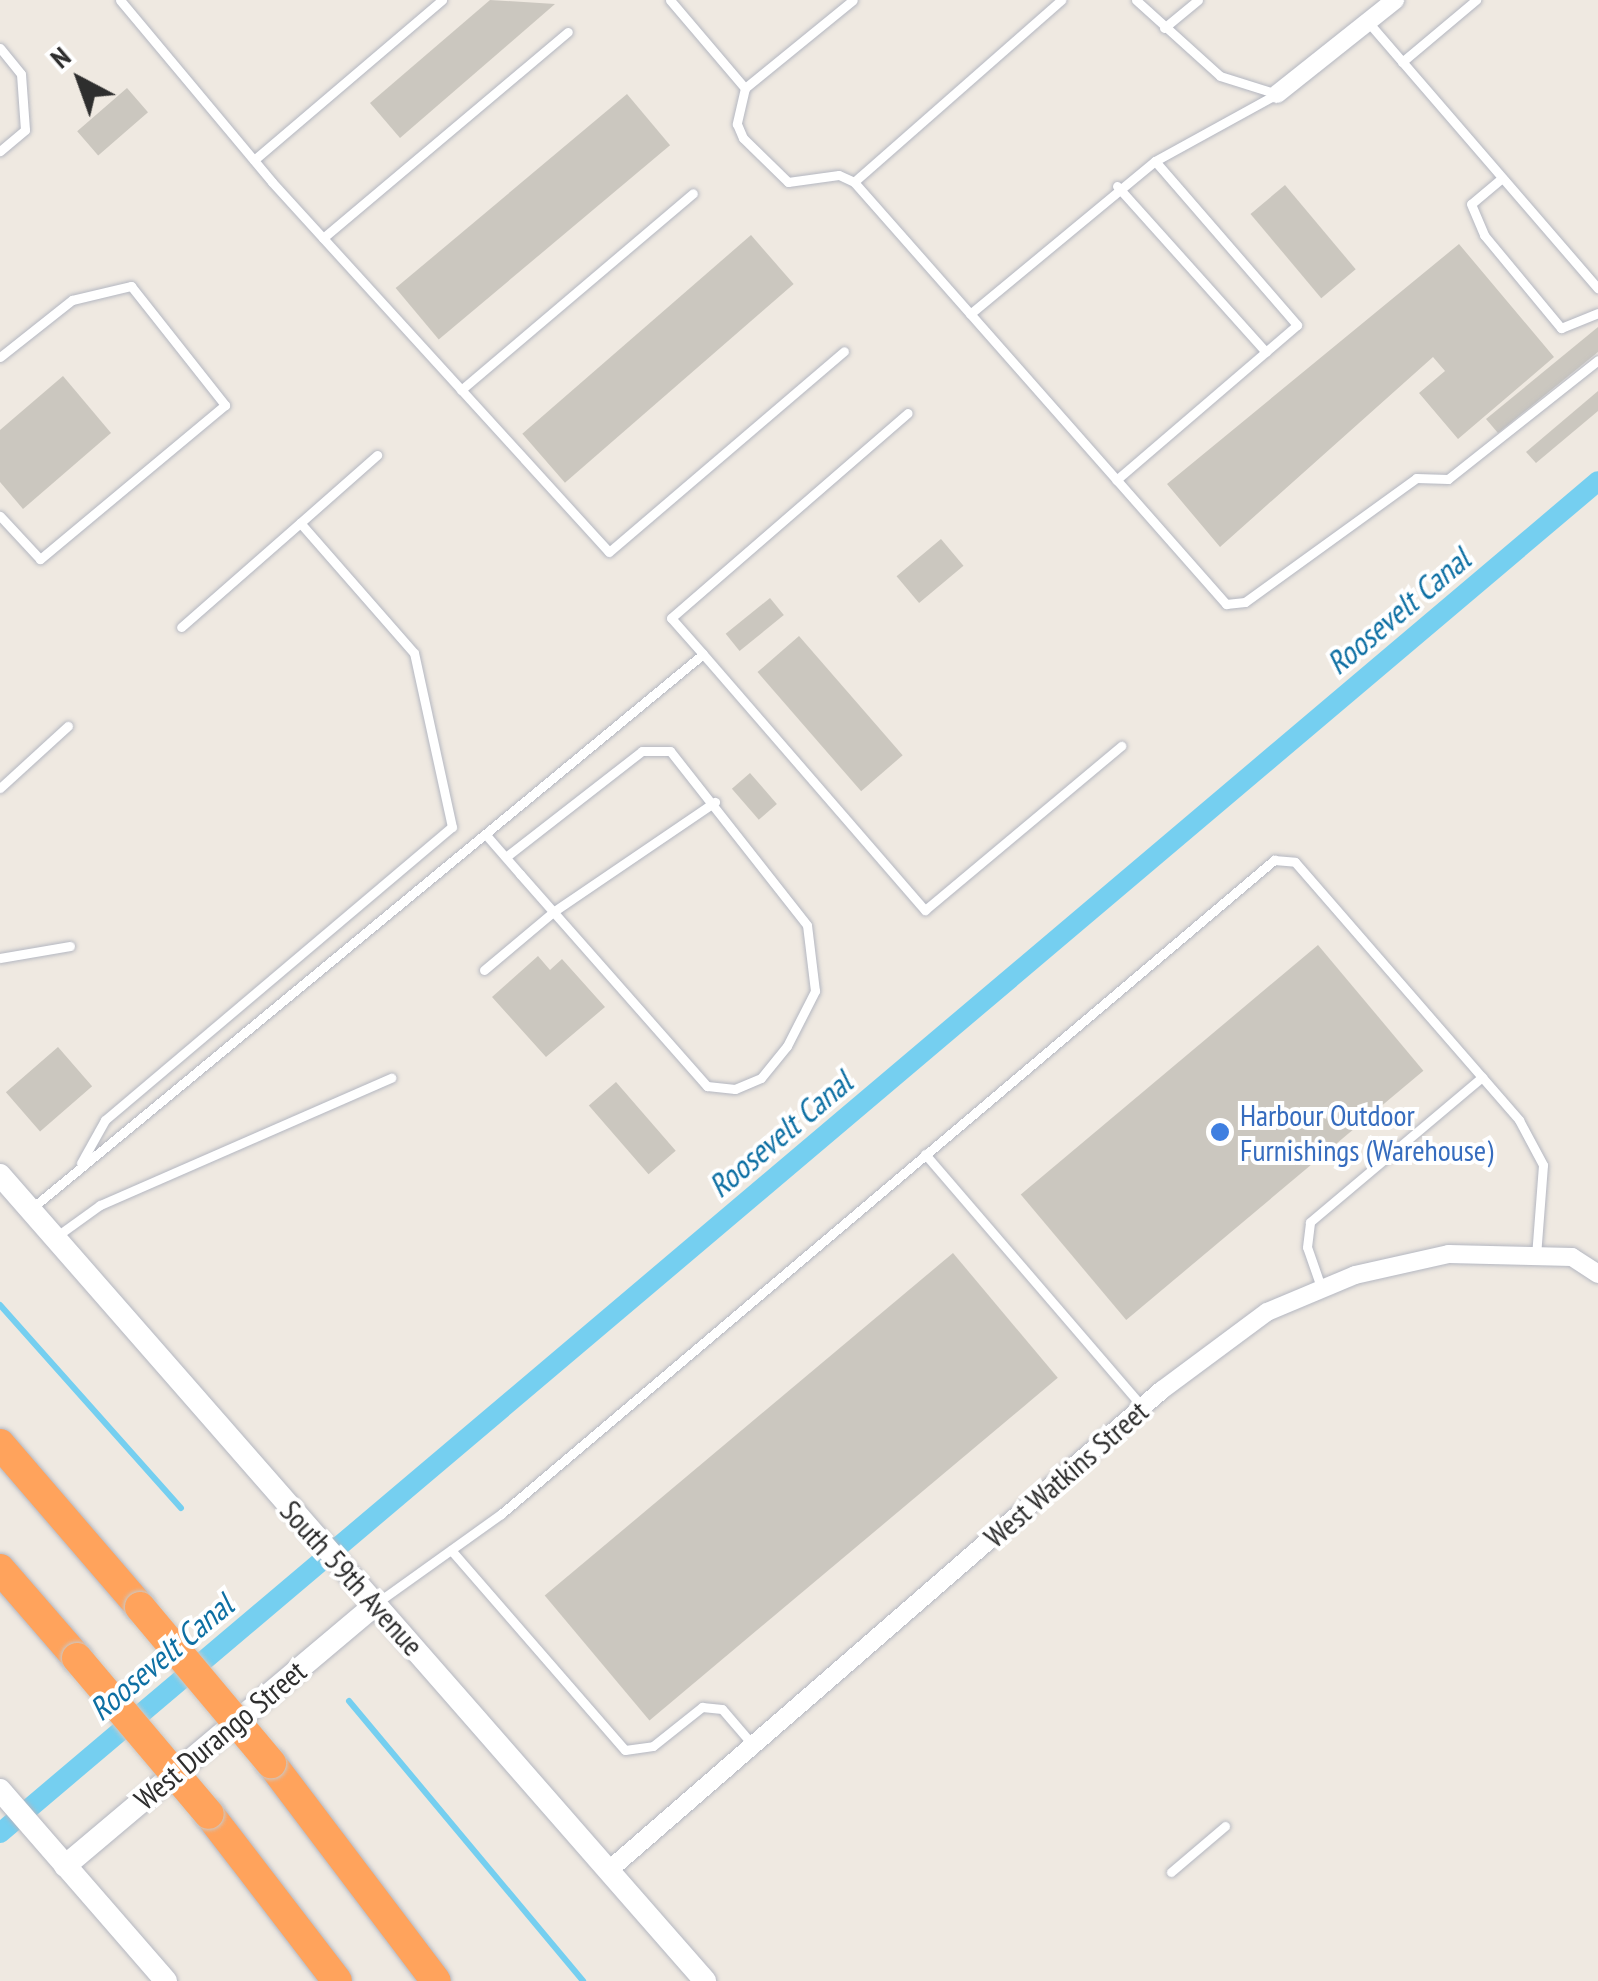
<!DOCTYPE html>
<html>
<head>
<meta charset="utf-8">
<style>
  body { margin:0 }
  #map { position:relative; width:1598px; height:1981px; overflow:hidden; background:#efe9e1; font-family:"PT Sans Narrow",sans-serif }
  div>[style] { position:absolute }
  .stream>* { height:6px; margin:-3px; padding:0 3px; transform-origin:3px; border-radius:3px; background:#75cff0 }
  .canal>* { height:20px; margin:-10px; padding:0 10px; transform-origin:10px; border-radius:10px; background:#75cff0 }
  .building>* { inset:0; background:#cbc7bf; transform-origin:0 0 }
  .roads { filter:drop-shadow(0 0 2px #b4b7c1) drop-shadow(0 0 2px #b4b7c1) }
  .lane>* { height:9px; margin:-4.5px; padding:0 4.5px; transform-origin:4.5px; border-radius:4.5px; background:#fff }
  .street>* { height:18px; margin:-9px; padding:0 9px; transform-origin:9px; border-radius:9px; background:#fff }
  .secondary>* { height:22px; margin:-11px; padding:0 11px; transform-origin:11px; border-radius:11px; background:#fff }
  .highway>* { height:30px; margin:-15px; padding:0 15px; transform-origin:15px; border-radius:15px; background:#ffa35c }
  .bridges { filter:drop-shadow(0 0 2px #c9c9c9) drop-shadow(0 0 2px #c9c9c9) }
  .highway-bridge>* { height:30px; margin:-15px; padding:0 15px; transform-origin:15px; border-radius:15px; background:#ffa35c }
  .dots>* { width:28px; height:28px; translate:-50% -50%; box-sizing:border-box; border:5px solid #fff; border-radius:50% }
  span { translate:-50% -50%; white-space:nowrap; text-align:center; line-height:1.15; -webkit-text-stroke:8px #fff; paint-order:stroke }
  .shop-label { font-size:30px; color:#366cbe }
  .left { translate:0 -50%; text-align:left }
  .street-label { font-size:30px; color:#2e2e2e }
  .water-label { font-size:32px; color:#0d6fa3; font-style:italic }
  .north { position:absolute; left:30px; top:30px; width:100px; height:100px; -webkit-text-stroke:8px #fff; paint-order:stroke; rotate:319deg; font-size:28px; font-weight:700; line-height:40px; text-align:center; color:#2e2e2e }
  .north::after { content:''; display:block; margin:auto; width:35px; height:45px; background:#2e2e2e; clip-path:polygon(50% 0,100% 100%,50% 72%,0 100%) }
</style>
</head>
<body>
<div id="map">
  <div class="stream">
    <div style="left:0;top:1305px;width:272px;rotate:48.3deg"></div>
    <div style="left:349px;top:1701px;width:365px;rotate:50.1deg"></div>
  </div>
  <div class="canal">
    <div style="left:0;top:1833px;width:2093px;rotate:-40.23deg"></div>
  </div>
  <div class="building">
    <div style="clip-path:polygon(490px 0,555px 4px,400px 138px,370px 103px)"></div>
    <div style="left:127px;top:88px;width:32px;height:66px;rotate:49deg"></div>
    <div style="left:627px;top:94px;width:67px;height:302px;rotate:50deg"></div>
    <div style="left:1285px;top:185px;width:110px;height:45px;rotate:50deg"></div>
    <div style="left:751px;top:235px;width:65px;height:303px;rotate:49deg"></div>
    <div style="clip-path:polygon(1459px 244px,1554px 357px,1458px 439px,1419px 393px,1445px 371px,1433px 357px,1220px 547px,1167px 484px)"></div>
    <div style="clip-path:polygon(1598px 327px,1598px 352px,1498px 433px,1486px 419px)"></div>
    <div style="clip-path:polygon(63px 376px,111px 433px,23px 509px,0 482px,0 430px)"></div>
    <div style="clip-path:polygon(1598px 391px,1598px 411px,1536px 463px,1526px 452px)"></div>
    <div style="left:941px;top:539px;width:35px;height:58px;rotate:50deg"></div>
    <div style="left:770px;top:598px;width:22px;height:57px;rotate:51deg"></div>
    <div style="left:799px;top:636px;width:158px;height:55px;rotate:49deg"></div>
    <div style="left:750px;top:773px;width:41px;height:24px;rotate:49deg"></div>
    <div style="left:1318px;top:945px;width:164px;height:388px;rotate:50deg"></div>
    <div style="clip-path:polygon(538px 956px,550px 970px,562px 959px,605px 1007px,546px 1057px,492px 997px)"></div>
    <div style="left:58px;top:1047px;width:52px;height:69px;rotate:49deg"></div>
    <div style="left:616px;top:1082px;width:91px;height:36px;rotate:49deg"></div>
    <div style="left:953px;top:1253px;width:163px;height:533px;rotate:50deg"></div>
  </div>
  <div class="roads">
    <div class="lane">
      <div style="left:120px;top:0;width:237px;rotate:50.1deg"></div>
      <div style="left:272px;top:182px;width:500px;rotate:47.67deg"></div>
      <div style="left:609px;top:552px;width:309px;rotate:-40.5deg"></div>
      <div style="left:670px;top:0;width:116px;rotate:49.6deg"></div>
      <div style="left:745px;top:88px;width:139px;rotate:-39.2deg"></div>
      <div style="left:1136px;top:0;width:113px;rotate:42.1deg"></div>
      <div style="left:1220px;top:76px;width:60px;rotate:17.5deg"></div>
      <div style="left:1368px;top:22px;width:352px;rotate:49.2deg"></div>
      <div style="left:1164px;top:28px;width:44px;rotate:-39.5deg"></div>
      <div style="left:0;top:48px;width:33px;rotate:51deg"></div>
      <div style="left:21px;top:74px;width:56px;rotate:85.9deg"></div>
      <div style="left:25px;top:130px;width:33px;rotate:140deg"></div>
      <div style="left:1402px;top:62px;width:97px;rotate:-40deg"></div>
      <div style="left:745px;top:88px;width:37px;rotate:103deg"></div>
      <div style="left:737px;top:124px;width:15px;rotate:67deg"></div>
      <div style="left:743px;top:138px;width:63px;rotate:44.4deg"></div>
      <div style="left:788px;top:182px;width:51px;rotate:-7.8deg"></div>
      <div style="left:839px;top:175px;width:17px;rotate:25deg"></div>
      <div style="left:854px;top:182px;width:563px;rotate:48.6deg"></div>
      <div style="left:1226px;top:604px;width:19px;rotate:-6deg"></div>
      <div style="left:1245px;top:602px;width:211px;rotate:-35.9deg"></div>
      <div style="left:1416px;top:478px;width:32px;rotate:2deg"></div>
      <div style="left:1448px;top:479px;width:191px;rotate:-38.4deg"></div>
      <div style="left:254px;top:160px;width:247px;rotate:-40.4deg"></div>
      <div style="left:1155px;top:161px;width:139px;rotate:-28.8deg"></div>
      <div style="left:1502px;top:178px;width:40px;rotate:140deg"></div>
      <div style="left:1471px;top:204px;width:34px;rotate:67deg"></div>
      <div style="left:1484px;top:235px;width:121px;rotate:50.4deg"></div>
      <div style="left:1561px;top:328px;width:40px;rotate:-22deg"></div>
      <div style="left:854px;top:182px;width:276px;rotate:-41.3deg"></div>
      <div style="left:1117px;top:186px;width:223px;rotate:48.1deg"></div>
      <div style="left:323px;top:238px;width:320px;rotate:-40.1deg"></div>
      <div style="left:970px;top:314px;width:240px;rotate:-39.6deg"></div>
      <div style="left:1155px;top:161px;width:217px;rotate:49.1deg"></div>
      <div style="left:1297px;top:325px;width:238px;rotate:139.4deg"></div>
      <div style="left:0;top:357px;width:92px;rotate:-38.4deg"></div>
      <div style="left:72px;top:300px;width:61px;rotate:-13.3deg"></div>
      <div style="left:131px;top:286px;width:152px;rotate:51.7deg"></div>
      <div style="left:225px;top:405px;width:241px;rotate:140.2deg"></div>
      <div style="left:40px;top:559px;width:59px;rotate:-132.9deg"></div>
      <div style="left:461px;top:390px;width:304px;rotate:-40.3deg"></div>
      <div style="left:300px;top:523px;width:103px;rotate:-41.4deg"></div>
      <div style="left:703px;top:654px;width:48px;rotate:-131.6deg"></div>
      <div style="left:671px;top:618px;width:313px;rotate:-40.9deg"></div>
      <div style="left:0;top:788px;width:92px;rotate:-42.4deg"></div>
      <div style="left:487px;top:836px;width:50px;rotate:49deg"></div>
      <div style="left:520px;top:874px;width:283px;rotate:48.6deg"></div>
      <div style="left:707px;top:1086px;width:28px;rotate:6deg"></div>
      <div style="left:735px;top:1089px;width:28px;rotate:-23deg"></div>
      <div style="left:761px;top:1078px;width:41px;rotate:-50.9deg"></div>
      <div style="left:787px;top:1046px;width:62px;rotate:-63deg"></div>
      <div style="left:815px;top:991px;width:66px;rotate:-96.9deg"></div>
      <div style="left:807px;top:925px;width:221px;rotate:-128.2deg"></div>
      <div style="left:670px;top:751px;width:28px;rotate:180deg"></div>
      <div style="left:642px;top:751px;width:172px;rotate:142.1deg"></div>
      <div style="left:0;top:958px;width:71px;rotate:-9.7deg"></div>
      <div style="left:484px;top:970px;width:90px;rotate:-40deg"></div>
      <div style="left:553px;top:912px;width:196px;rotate:-34.2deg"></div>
      <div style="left:925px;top:1154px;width:333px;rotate:49.3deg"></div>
      <div style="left:81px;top:1163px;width:49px;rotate:-60.8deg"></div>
      <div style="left:105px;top:1120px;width:454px;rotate:-40.2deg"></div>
      <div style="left:452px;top:827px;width:178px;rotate:-102.3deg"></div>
      <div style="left:414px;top:653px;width:173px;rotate:-131.2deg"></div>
      <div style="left:300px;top:523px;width:158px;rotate:138.8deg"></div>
      <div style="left:32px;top:1208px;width:870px;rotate:-39.54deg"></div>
      <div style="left:703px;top:654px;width:339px;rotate:49.1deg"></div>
      <div style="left:925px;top:910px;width:256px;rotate:-39.9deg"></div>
      <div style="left:57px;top:1236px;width:53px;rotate:-35.8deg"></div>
      <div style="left:100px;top:1205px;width:318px;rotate:-23.6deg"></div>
      <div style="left:1321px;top:1287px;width:42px;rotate:-109.3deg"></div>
      <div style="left:1307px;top:1247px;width:25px;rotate:-83deg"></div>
      <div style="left:1310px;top:1222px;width:225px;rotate:-40.1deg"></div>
      <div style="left:451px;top:1550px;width:265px;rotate:49deg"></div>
      <div style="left:625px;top:1750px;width:28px;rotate:-8deg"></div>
      <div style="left:653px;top:1746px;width:63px;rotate:-38.5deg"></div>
      <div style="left:702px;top:1707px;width:20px;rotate:6deg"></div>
      <div style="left:722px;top:1709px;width:46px;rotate:49.4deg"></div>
      <div style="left:378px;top:1602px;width:151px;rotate:-35.6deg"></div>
      <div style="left:501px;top:1514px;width:1013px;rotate:-40.23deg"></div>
      <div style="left:1274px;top:860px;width:21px;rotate:5deg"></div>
      <div style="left:1295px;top:862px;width:342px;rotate:49deg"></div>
      <div style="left:1519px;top:1120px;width:51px;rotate:61.9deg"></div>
      <div style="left:1543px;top:1165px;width:90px;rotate:94.4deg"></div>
      <div style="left:1171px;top:1872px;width:71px;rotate:-40.4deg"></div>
    </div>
    <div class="street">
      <div style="left:1277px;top:94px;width:151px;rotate:-38.5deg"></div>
      <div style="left:608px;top:1871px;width:734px;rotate:-40.97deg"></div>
      <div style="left:1162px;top:1390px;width:131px;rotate:-36.6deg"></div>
      <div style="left:1267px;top:1312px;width:95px;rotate:-22.8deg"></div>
      <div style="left:1355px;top:1275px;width:96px;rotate:-12.6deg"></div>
      <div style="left:1449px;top:1254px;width:123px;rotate:1.4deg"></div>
      <div style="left:1572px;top:1257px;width:31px;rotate:33deg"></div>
    </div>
    <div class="secondary">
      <div style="left:0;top:1175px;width:1071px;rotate:48.82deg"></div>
      <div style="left:0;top:1790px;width:253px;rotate:49deg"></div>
      <div style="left:65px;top:1866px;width:407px;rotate:-40.1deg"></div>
    </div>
    <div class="highway">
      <div style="left:0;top:1444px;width:215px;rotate:49.3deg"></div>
      <div style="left:0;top:1569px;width:118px;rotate:49.1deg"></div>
      <div style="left:271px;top:1763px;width:273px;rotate:52.9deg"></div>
      <div style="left:209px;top:1814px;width:210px;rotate:52.5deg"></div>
    </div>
  </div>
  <div class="bridges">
    <div class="highway-bridge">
      <div style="left:140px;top:1607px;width:204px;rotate:50deg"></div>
      <div style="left:77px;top:1658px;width:204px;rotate:49.8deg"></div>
    </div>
  </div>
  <div class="dots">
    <div style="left:1220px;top:1132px;background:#3f7fe0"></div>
  </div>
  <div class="shop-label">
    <span class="left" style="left:1240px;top:1132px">Harbour Outdoor<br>Furnishings (Warehouse)</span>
  </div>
  <div class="street-label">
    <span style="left:1066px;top:1474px;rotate:-41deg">West Watkins Street</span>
    <span style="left:352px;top:1578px;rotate:48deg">South 59th Avenue</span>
    <span style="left:220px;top:1735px;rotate:-40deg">West Durango Street</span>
  </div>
  <div class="water-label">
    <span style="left:1398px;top:611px;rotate:-40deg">Roosevelt Canal</span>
    <span style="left:780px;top:1134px;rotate:-40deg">Roosevelt Canal</span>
    <span style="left:161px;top:1657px;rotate:-40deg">Roosevelt Canal</span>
  </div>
  <div class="north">N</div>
</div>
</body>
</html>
